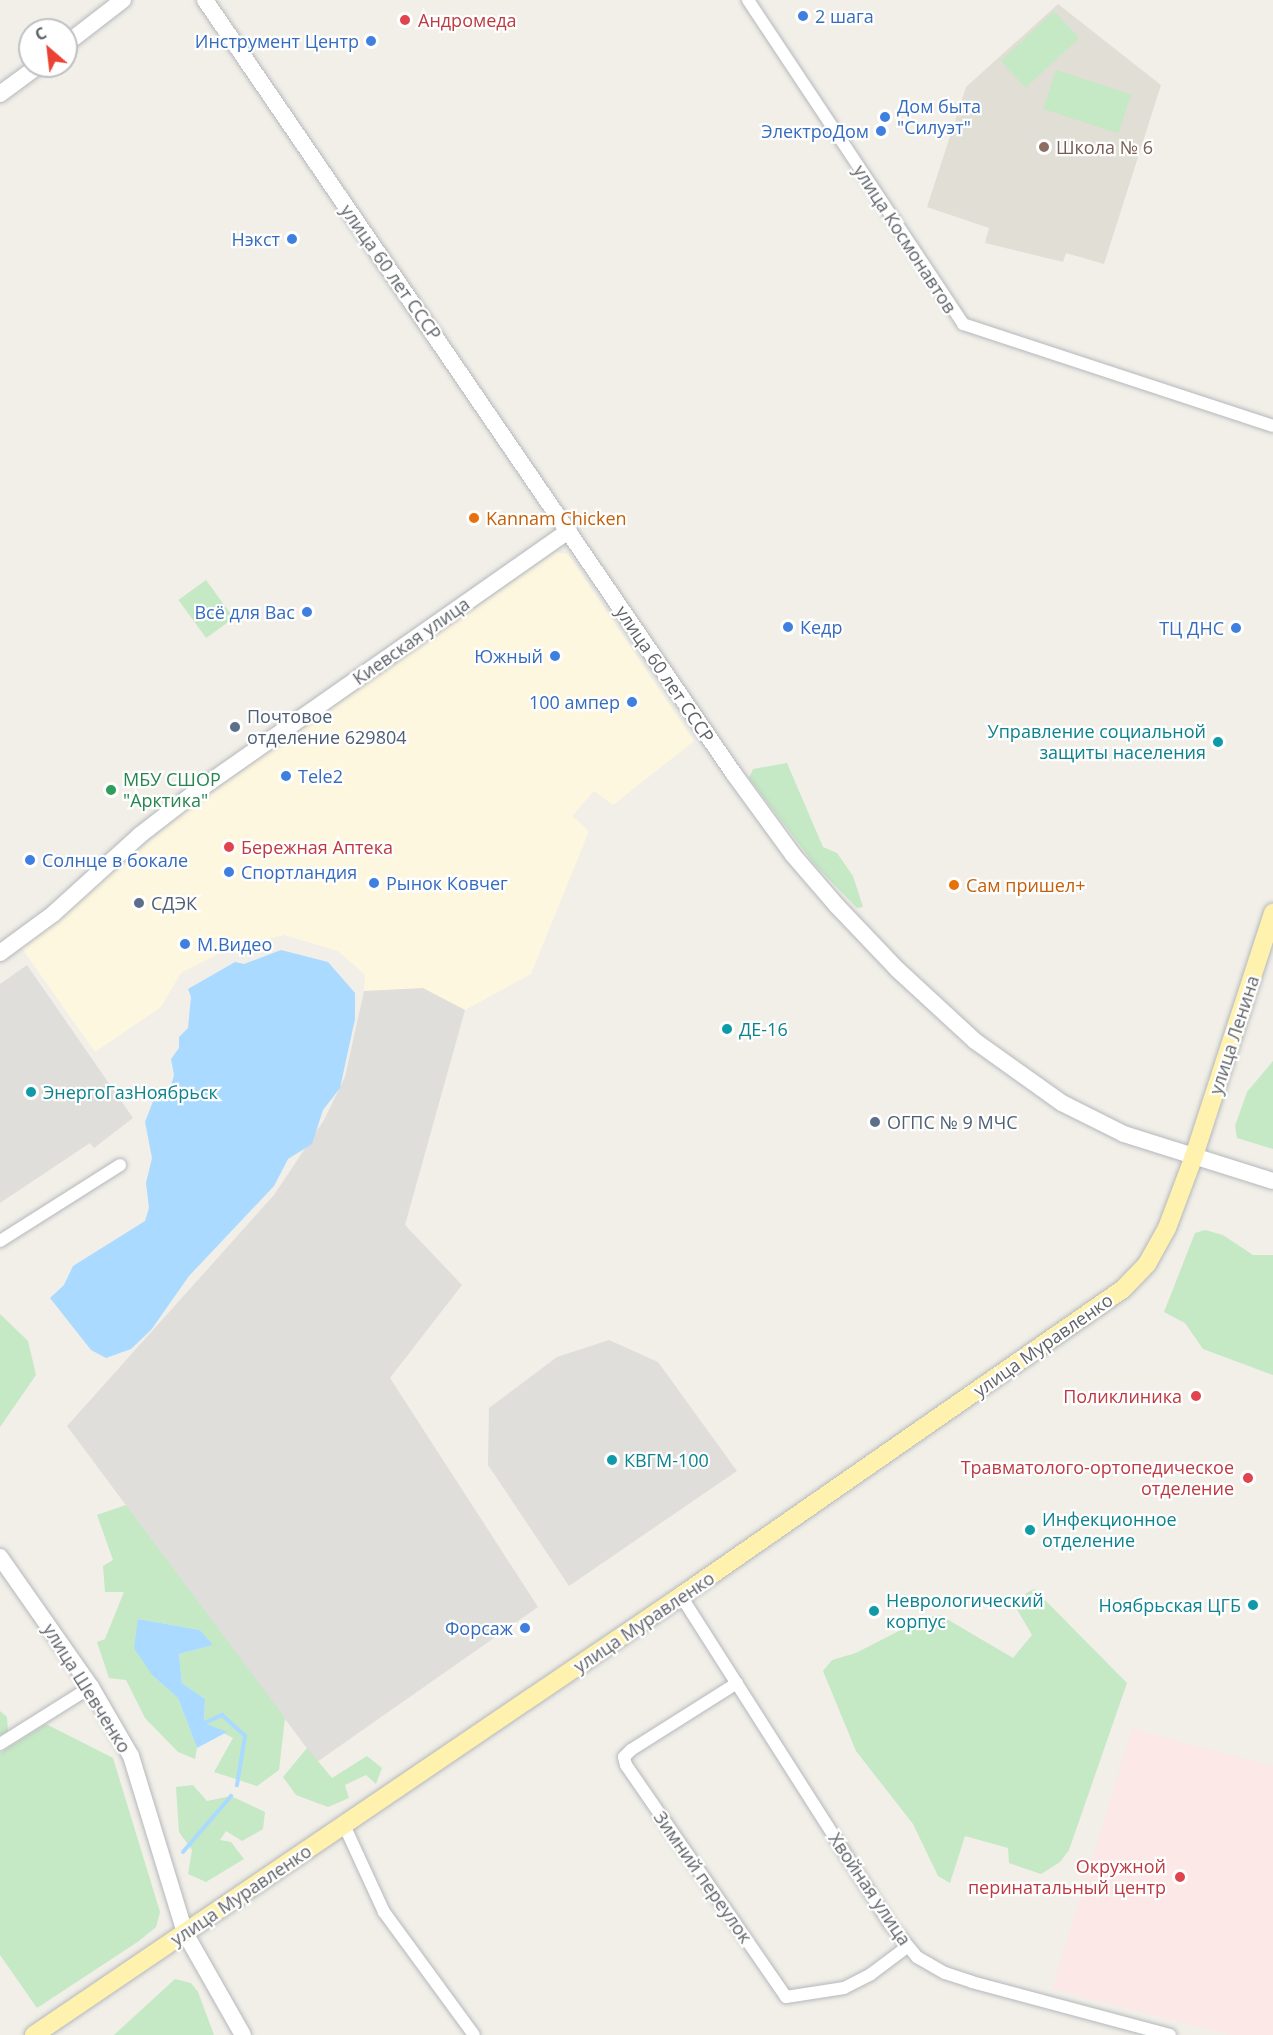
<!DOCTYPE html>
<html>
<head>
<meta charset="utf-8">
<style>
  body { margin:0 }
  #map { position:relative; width:1273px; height:2035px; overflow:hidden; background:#f1efe8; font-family:"Open Sans",sans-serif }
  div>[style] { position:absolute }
  .commercial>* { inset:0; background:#fef7e0 }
  .industrial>* { inset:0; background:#e0deda }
  .education>* { inset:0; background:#e1ded6 }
  .medical>* { inset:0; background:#fce8e6 }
  .green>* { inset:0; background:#c5e8c5; transform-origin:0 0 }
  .water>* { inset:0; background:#aadaff }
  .stream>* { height:4px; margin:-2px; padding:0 2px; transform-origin:2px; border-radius:2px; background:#aadaff }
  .roads { filter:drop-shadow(0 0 2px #b5b8bc) drop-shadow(0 0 2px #b5b8bc) }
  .street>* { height:12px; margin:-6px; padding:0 6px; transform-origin:6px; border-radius:6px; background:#fff }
  .secondary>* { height:16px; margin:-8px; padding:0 8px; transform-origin:8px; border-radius:8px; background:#fff }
  .primary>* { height:18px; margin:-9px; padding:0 9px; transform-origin:9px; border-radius:9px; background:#fff2af }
  .dots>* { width:16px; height:16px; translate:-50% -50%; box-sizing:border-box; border:3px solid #fff; border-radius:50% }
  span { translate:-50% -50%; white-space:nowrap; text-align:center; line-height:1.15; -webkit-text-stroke:4.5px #fff; paint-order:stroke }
  .shop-label { font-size:18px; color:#366cbe }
  .left { translate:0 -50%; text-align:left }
  .right { translate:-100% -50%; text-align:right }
  .health-label { font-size:18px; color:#be3a42 }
  .education-label { font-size:18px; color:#785e54 }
  .street-label { font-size:18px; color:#5f6368 }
  .food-label { font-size:18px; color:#c56008 }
  .service-label { font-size:18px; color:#4e5e75 }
  .culture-label { font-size:18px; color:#0d838f }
  .leisure-label { font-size:18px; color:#27864d }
  .north { position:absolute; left:18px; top:18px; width:60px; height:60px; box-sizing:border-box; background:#fff; border:2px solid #bfc1c3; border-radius:50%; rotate:332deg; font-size:16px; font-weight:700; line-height:24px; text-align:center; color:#5f6368 }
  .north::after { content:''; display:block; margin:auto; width:21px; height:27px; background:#ea4335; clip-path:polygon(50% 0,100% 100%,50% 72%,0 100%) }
</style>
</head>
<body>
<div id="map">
  <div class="commercial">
    <div style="clip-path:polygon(555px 552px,568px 554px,694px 741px,613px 805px,594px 791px,572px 816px,589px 831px,531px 974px,465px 1010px,422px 989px,364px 991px,365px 975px,338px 951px,284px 935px,226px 950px,181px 973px,161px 1007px,95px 1052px,21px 947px,190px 807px)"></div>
  </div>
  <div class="industrial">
    <div style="clip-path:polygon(27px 965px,133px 1118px,94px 1148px,90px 1143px,0 1203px,0 984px)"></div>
    <div style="clip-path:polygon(423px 988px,465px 1010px,405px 1225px,462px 1285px,390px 1378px,538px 1607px,317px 1762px,67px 1426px,274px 1195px,324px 1120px,345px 1077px,364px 991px)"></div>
    <div style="clip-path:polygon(609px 1340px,658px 1362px,737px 1471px,569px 1586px,488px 1465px,489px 1408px,557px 1357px)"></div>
  </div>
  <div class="education">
    <div style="clip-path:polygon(1058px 4px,1161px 85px,1104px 264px,1066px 253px,1063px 262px,985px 243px,989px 228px,927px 207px,966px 87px)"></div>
  </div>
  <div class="medical">
    <div style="clip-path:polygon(1132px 1729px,1273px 1766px,1273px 2035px,1231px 2035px,1052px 1989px)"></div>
  </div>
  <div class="green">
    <div style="left:1054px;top:11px;width:37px;height:73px;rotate:47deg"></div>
    <div style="left:1056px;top:70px;width:79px;height:41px;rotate:18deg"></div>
    <div style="left:206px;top:580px;width:47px;height:34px;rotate:54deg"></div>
    <div style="clip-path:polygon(787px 763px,823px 847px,837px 853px,853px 876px,863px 907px,857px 908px,815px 865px,749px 778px,753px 769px)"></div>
    <div style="clip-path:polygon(1273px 1061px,1273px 1149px,1237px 1138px,1235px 1126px,1247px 1092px)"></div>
    <div style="clip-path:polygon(1205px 1230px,1223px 1235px,1253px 1255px,1273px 1255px,1273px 1375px,1203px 1349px,1185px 1323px,1164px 1312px,1195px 1233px)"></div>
    <div style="clip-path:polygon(0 1314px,28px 1341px,36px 1375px,0 1427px)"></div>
    <div style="clip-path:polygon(126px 1505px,285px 1718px,279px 1770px,257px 1786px,214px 1772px,233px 1738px,204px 1723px,205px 1699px,182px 1683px,179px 1654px,212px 1645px,200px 1630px,138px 1619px,152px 1675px,178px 1698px,197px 1748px,195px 1759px,178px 1752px,145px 1718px,126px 1680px,109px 1678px,97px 1642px,105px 1639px,124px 1592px,105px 1592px,103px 1566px,113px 1560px,97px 1515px)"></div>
    <div style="clip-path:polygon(1034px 1589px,1127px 1683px,1069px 1850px,1060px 1862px,1041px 1874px,1009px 1863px,1008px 1848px,965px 1836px,950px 1883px,938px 1876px,913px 1824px,856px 1751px,823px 1671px,832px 1660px,856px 1653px,924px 1618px,940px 1615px,1013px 1658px,1032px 1635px,1012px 1601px)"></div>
    <div style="clip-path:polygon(0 1711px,7px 1717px,8px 1731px,0 1736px)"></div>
    <div style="clip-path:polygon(46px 1724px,113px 1758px,160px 1912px,156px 1927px,139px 1941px,37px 2008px,0 1955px,0 1753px)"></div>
    <div style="clip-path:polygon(307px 1748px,332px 1778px,367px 1756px,382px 1768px,376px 1784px,366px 1775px,345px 1785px,349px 1798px,328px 1807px,296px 1795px,283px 1777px)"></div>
    <div style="clip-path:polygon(193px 1785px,207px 1801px,231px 1796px,265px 1812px,263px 1829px,242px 1841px,226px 1831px,220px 1840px,231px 1842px,244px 1859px,206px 1882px,188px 1874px,192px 1850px,179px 1832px,176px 1787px)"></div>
    <div style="clip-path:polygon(175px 1979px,191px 1983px,198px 1992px,214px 2035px,114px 2035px)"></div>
  </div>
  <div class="water">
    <div style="clip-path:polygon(281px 950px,328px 962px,355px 993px,355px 1019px,340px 1088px,323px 1110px,312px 1144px,288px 1159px,274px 1186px,189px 1276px,151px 1330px,131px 1349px,106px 1358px,91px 1350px,50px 1298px,64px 1285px,73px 1266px,145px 1221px,149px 1208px,146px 1183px,152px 1158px,145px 1122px,154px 1099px,170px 1090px,174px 1075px,171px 1059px,179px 1048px,179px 1037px,188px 1028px,191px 997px,188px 989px,235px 962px,244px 964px)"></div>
    <div style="clip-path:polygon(138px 1619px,200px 1630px,213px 1645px,179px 1654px,182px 1683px,205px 1699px,204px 1723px,227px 1732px,197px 1748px,178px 1698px,152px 1675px,134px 1648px)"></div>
  </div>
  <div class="stream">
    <div style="left:204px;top:1723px;width:20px;rotate:-24deg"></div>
    <div style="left:222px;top:1715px;width:31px;rotate:42deg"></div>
    <div style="left:245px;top:1736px;width:50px;rotate:99.3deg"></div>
    <div style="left:183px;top:1852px;width:74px;rotate:-49.4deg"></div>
  </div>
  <div class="roads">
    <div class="street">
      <div style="left:748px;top:0;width:389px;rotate:56.4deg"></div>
      <div style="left:963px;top:324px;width:326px;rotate:18.2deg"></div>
      <div style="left:0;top:1241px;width:142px;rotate:-32.3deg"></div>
      <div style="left:681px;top:1596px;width:389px;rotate:57.5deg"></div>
      <div style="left:890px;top:1924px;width:43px;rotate:50.7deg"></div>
      <div style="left:917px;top:1957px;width:32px;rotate:30deg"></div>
      <div style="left:945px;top:1973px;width:28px;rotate:18deg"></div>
      <div style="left:972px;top:1982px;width:205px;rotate:15deg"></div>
      <div style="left:737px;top:1683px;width:125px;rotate:147.7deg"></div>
      <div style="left:631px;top:1750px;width:10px;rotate:135deg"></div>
      <div style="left:624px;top:1757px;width:8px;rotate:76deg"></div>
      <div style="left:626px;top:1765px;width:282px;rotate:55.4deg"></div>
      <div style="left:786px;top:1997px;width:59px;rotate:-8.8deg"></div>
      <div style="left:844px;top:1988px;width:30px;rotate:-27deg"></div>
      <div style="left:871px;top:1974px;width:45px;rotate:-36.9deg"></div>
      <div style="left:0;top:1744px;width:107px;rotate:-32.1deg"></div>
      <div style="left:344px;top:1825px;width:96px;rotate:65.3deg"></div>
      <div style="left:384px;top:1912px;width:152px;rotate:53.8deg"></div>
    </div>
    <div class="secondary">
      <div style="left:205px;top:0;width:938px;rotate:55.65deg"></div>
      <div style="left:734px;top:774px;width:100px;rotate:53.9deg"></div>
      <div style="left:793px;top:855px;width:67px;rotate:49.2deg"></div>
      <div style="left:837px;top:906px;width:88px;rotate:46.4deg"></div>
      <div style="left:898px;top:970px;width:105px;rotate:42.7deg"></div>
      <div style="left:975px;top:1041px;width:107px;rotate:35.5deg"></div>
      <div style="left:1062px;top:1103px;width:69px;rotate:26.6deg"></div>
      <div style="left:1124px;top:1134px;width:156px;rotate:17.5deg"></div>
      <div style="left:66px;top:44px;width:72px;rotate:-37.7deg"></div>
      <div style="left:0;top:94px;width:47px;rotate:-36.4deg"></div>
      <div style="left:0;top:953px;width:66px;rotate:-36.3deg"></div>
      <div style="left:53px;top:914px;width:118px;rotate:-42.2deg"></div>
      <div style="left:140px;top:835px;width:72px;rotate:-37.7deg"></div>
      <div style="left:197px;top:791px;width:454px;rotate:-35deg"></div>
      <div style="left:0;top:1557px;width:159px;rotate:55deg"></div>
      <div style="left:91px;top:1687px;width:80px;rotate:59.9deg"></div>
      <div style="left:131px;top:1756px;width:185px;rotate:73deg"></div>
      <div style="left:185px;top:1933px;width:117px;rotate:60.4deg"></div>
    </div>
    <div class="primary">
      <div style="left:34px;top:2035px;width:782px;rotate:-34.16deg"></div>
      <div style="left:681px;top:1596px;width:538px;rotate:-34.78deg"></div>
      <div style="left:1123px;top:1289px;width:35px;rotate:-46deg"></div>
      <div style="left:1147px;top:1264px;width:41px;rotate:-60.9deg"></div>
      <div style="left:1167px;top:1228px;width:77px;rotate:-69.4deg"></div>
      <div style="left:1194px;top:1156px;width:256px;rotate:-72deg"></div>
    </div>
  </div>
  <div class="dots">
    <div style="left:803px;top:16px;background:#3f7fe0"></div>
    <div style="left:405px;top:20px;background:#e0444e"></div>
    <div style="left:371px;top:41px;background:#3f7fe0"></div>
    <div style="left:885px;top:117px;background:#3f7fe0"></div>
    <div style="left:881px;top:131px;background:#3f7fe0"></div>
    <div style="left:1044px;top:147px;background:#8d6e63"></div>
    <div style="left:292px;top:239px;background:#3f7fe0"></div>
    <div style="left:474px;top:518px;background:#e8710a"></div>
    <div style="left:307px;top:612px;background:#3f7fe0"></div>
    <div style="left:788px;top:627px;background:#3f7fe0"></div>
    <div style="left:1236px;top:628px;background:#3f7fe0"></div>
    <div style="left:555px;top:656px;background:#3f7fe0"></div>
    <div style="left:632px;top:702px;background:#3f7fe0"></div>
    <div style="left:235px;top:727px;background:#5c6f8a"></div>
    <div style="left:1218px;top:742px;background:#0f9aa8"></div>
    <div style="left:286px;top:776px;background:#3f7fe0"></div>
    <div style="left:111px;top:790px;background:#2e9e5b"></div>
    <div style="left:229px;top:847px;background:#e0444e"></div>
    <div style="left:30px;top:860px;background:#3f7fe0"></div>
    <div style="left:229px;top:872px;background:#3f7fe0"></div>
    <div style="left:374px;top:883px;background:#3f7fe0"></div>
    <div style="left:954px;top:885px;background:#e8710a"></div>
    <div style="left:139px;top:903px;background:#5c6f8a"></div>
    <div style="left:185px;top:944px;background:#3f7fe0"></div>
    <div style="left:727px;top:1029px;background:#0f9aa8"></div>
    <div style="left:31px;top:1092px;background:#0f9aa8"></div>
    <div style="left:875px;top:1122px;background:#5c6f8a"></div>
    <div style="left:1196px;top:1396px;background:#e0444e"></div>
    <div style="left:612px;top:1460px;background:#0f9aa8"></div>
    <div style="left:1248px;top:1478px;background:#e0444e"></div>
    <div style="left:1030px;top:1530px;background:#0f9aa8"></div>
    <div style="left:1253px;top:1605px;background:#0f9aa8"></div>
    <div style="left:874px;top:1611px;background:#0f9aa8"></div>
    <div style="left:525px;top:1628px;background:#3f7fe0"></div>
    <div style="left:1180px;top:1877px;background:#e0444e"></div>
  </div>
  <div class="shop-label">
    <span class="left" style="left:815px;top:16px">2 шага</span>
    <span class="right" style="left:359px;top:41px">Инструмент Центр</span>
    <span class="left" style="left:897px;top:117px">Дом быта<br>"Силуэт"</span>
    <span class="right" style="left:869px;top:131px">ЭлектроДом</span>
    <span class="right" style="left:280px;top:239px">Нэкст</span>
    <span class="right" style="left:295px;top:612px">Всё для Вас</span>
    <span class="left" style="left:800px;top:627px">Кедр</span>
    <span class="right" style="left:1224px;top:628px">ТЦ ДНС</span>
    <span class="right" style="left:543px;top:656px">Южный</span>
    <span class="right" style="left:620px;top:702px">100 ампер</span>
    <span class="left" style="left:298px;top:776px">Tele2</span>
    <span class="left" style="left:42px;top:860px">Солнце в бокале</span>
    <span class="left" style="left:241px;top:872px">Спортландия</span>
    <span class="left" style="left:386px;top:883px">Рынок Ковчег</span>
    <span class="left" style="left:197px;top:944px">М.Видео</span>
    <span class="right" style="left:513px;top:1628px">Форсаж</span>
  </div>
  <div class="health-label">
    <span class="left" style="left:418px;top:20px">Андромеда</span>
    <span class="left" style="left:241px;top:847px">Бережная Аптека</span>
    <span class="right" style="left:1182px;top:1396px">Поликлиника</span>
    <span class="right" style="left:1234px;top:1478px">Травматолого-ортопедическое<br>отделение</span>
    <span class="right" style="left:1166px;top:1877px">Окружной<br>перинатальный центр</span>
  </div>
  <div class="education-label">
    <span class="left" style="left:1056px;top:147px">Школа № 6</span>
  </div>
  <div class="street-label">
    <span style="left:905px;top:239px;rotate:57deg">улица Космонавтов</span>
    <span style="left:391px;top:272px;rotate:55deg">улица 60 лет СССР</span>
    <span style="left:411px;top:641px;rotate:-35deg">Киевская улица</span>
    <span style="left:665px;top:674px;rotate:56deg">улица 60 лет СССР</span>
    <span style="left:1234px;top:1035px;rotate:-72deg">улица Ленина</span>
    <span style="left:1043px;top:1345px;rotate:-35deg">улица Муравленко</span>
    <span style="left:644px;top:1622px;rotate:-34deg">улица Муравленко</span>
    <span style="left:87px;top:1688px;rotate:58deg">улица Шевченко</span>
    <span style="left:703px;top:1877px;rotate:55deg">Зимний переулок</span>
    <span style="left:870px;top:1889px;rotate:56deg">Хвойная улица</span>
    <span style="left:241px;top:1895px;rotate:-34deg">улица Муравленко</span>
  </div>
  <div class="food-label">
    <span class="left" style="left:486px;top:518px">Kannam Chicken</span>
    <span class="left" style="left:966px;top:885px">Сам пришел+</span>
  </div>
  <div class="service-label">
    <span class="left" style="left:247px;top:727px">Почтовое<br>отделение 629804</span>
    <span class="left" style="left:151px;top:903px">СДЭК</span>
    <span class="left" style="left:887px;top:1122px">ОГПС № 9 МЧС</span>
  </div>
  <div class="culture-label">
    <span class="right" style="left:1206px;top:742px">Управление социальной<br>защиты населения</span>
    <span class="left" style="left:739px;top:1029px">ДЕ-16</span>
    <span class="left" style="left:43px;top:1092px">ЭнергоГазНоябрьск</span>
    <span class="left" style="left:624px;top:1460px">КВГМ-100</span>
    <span class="left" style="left:1042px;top:1530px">Инфекционное<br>отделение</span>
    <span class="left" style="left:886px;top:1611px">Неврологический<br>корпус</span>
    <span class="right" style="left:1241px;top:1605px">Ноябрьская ЦГБ</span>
  </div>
  <div class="leisure-label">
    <span class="left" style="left:123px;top:790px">МБУ СШОР<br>"Арктика"</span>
  </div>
  <div class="north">С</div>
</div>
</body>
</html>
